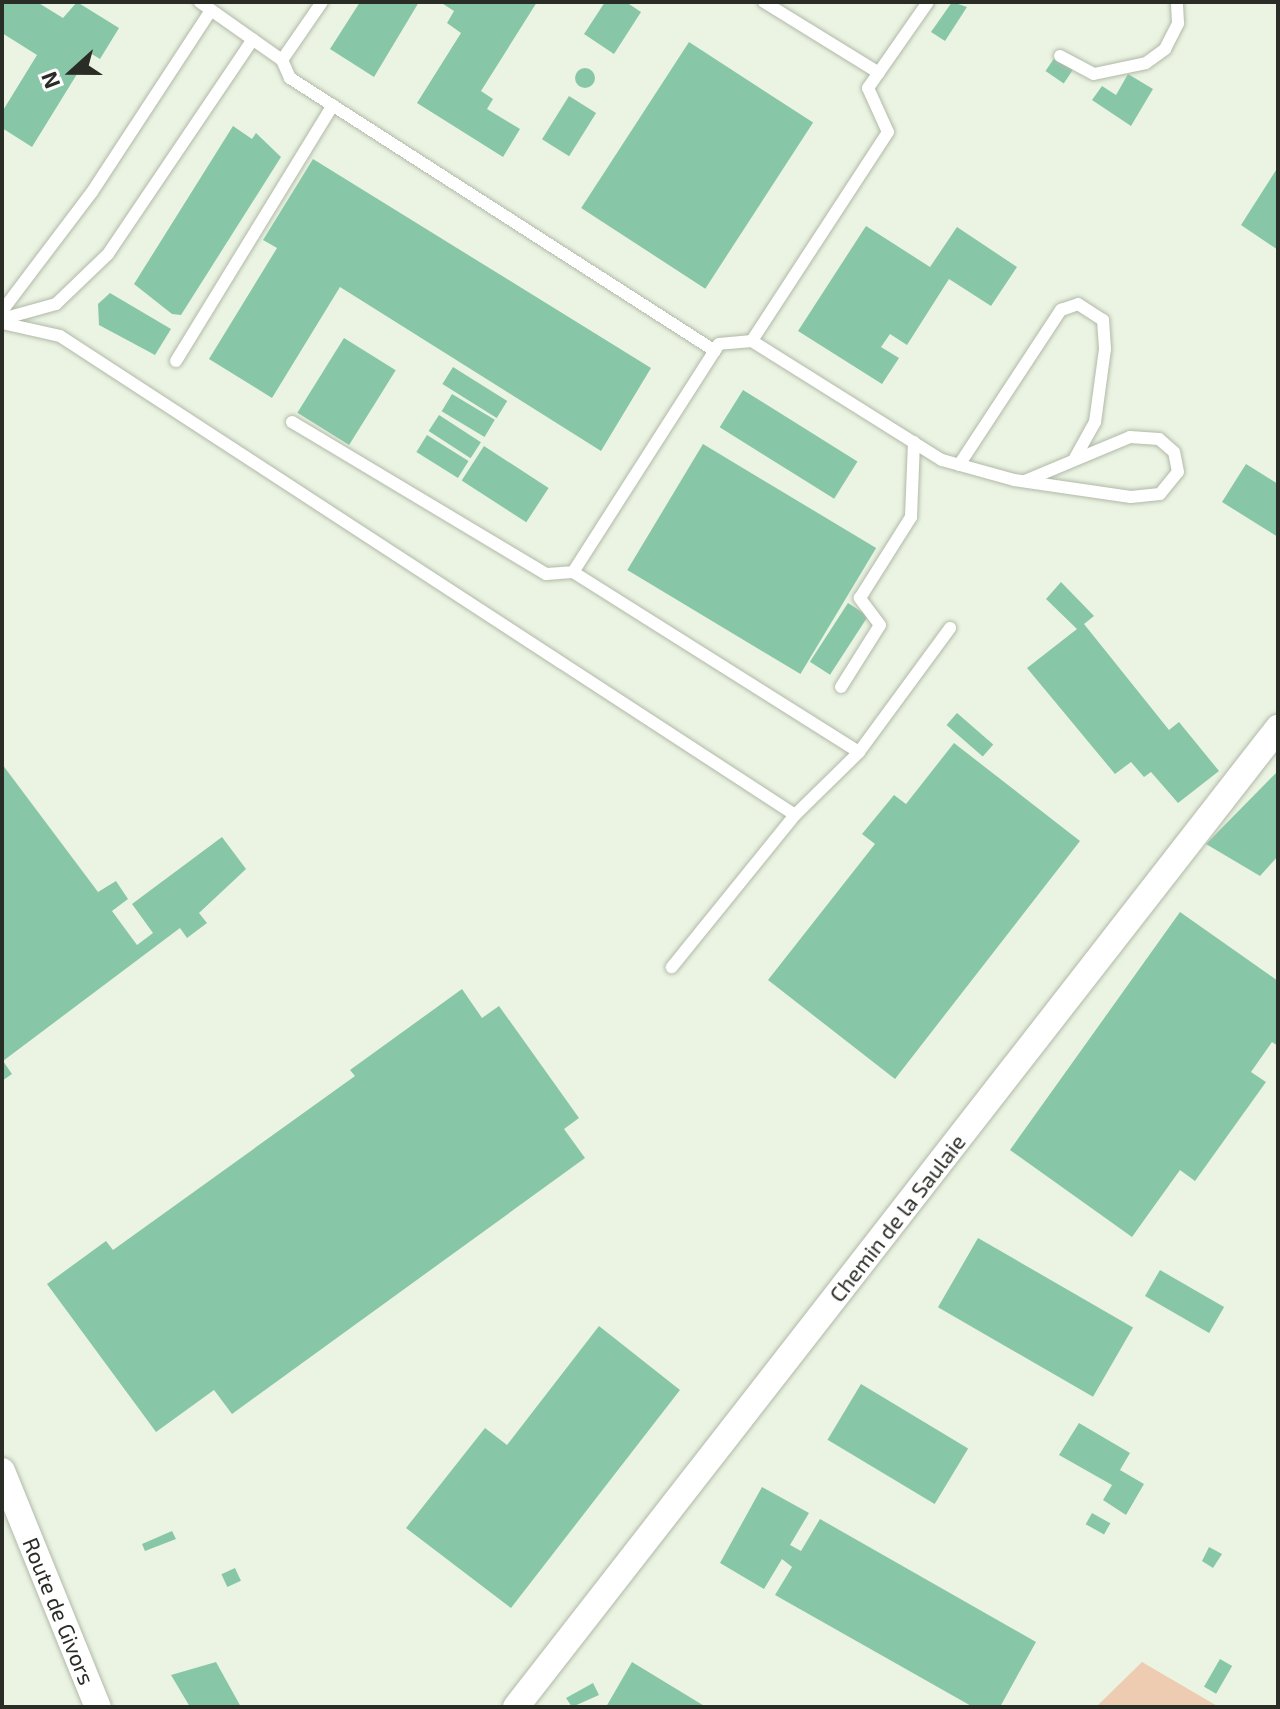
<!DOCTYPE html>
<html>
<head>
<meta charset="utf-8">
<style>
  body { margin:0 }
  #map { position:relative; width:1280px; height:1709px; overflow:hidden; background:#ebf4e2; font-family:"Exo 2",sans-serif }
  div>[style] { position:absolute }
  .green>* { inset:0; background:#edccb1 }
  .building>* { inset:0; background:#87c7a8; transform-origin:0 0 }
  .round { border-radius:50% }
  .roads { filter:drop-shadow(0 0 2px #b1b9a8) drop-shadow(0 0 2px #b1b9a8) }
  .service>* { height:12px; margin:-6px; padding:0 6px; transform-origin:6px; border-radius:6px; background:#fff }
  .minor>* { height:26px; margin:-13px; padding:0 13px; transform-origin:13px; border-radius:13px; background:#fff }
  span { translate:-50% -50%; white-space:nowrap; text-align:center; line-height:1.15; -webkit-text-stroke:7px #fff; paint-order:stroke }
  .street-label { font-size:22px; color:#2a2d26 }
  .frame { position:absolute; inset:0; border:4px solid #2a2d26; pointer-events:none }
  .north { position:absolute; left:32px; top:32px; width:80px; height:80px; -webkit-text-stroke:6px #fff; paint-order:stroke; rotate:249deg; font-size:22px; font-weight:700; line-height:32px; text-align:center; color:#2a2d26 }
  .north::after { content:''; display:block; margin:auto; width:28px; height:36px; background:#2a2d26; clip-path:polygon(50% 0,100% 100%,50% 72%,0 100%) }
</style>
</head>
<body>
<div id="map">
  <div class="green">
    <div style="clip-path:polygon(1142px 1662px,1219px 1707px,1096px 1707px)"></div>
  </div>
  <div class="building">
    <div style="clip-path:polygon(2px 2px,37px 2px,63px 18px,77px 2px,119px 28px,100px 59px,90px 53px,32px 147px,2px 128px,2px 112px,37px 55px,2px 33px)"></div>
    <div style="clip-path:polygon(360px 2px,419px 2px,374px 77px,330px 49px)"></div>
    <div style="clip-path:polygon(440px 2px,537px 2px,481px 91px,493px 99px,487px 109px,520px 129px,503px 157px,417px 103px,461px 33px,447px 23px,454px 11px)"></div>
    <div style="clip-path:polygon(605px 2px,626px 2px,641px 12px,614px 54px,584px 34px)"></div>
    <div style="clip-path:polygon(952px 2px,967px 7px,945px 41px,931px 32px)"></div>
    <div style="left:689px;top:42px;width:148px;height:198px;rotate:33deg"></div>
    <div style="left:1055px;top:57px;width:22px;height:17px;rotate:34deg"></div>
    <div class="round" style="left:575px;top:68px;width:20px;height:20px"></div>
    <div style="clip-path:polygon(1128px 74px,1153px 89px,1131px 126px,1092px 100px,1102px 86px,1116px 95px)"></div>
    <div style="left:569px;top:96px;width:32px;height:51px;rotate:32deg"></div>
    <div style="clip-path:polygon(233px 126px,252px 139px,256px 133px,281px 157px,181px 315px,172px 314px,134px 284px)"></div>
    <div style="clip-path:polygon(313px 159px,651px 368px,601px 451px,340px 287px,272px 398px,209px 359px,277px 248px,263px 240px)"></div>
    <div style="clip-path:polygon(1278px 167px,1278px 250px,1241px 225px)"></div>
    <div style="clip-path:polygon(866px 226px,930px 267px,957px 227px,1017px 267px,991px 306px,949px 279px,907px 345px,890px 334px,881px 347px,899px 358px,882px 384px,798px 331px)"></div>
    <div style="clip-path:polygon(110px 293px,171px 329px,155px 355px,99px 325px,98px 304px)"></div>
    <div style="left:344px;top:338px;width:61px;height:88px;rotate:32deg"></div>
    <div style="left:453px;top:367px;width:64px;height:20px;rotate:32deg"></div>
    <div style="left:743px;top:390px;width:135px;height:44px;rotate:32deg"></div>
    <div style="left:452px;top:394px;width:50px;height:20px;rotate:31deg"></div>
    <div style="left:439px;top:415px;width:50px;height:19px;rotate:33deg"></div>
    <div style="left:427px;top:435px;width:49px;height:20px;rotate:32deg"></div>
    <div style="left:703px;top:444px;width:202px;height:147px;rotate:31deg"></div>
    <div style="left:484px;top:446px;width:77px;height:41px;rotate:33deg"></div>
    <div style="clip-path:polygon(1246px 464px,1278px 484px,1278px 537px,1222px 502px)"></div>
    <div style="clip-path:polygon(1061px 582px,1094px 616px,1084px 624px,1169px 730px,1179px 722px,1219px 771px,1178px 803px,1151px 772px,1144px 777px,1131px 762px,1115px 774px,1027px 668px,1077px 629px,1046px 599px)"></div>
    <div style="left:848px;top:603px;width:24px;height:70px;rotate:33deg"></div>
    <div style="left:957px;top:713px;width:48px;height:16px;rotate:41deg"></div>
    <div style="clip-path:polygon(954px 743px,1080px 841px,895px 1079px,768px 980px,875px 844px,862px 834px,894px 795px,906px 804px)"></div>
    <div style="clip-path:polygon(2px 764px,98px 892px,116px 881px,128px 899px,112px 911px,137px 945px,153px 933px,132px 904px,222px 837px,246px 869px,199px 913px,207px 923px,187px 938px,180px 928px,3px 1061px,12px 1074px,2px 1081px)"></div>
    <div style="clip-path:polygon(1276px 773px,1278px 856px,1260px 876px,1206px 844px)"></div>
    <div style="clip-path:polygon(1180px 912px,1278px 981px,1278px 1046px,1272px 1042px,1251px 1072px,1266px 1082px,1195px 1181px,1180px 1170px,1132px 1237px,1010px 1150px)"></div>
    <div style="clip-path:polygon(462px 989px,482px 1018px,499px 1006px,579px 1118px,564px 1129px,585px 1158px,232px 1414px,214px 1390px,156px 1432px,47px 1284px,106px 1241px,113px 1250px,355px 1076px,350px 1070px)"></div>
    <div style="left:978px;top:1238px;width:179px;height:80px;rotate:30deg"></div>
    <div style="left:1160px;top:1270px;width:74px;height:30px;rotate:30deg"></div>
    <div style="clip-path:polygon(599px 1326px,680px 1390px,511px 1608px,406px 1528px,485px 1428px,507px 1445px)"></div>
    <div style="left:861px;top:1384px;width:125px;height:65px;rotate:31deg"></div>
    <div style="clip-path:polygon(1079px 1423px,1130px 1453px,1120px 1470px,1144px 1484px,1126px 1515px,1103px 1500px,1112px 1485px,1059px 1455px)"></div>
    <div style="clip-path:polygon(762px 1487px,809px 1513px,790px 1545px,801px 1551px,820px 1519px,1036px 1642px,1000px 1707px,973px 1707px,775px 1595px,792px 1567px,782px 1559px,764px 1589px,720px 1563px)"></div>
    <div style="left:1092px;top:1513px;width:21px;height:13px;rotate:29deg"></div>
    <div style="clip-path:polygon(172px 1531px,176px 1539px,145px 1551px,142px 1544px)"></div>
    <div style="clip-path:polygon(1209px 1547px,1222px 1554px,1213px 1568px,1202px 1561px)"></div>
    <div style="left:235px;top:1568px;width:14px;height:15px;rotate:65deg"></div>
    <div style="left:1220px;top:1659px;width:14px;height:32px;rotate:30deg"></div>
    <div style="clip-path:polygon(216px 1662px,241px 1707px,190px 1707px,171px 1675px)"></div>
    <div style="clip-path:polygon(632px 1662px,706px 1707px,606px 1707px)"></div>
    <div style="clip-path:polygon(593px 1683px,599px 1695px,572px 1707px,566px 1698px)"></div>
  </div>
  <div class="roads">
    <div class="service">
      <div style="left:764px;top:2px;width:135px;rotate:31.7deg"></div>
      <div style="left:928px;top:2px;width:105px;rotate:124.9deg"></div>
      <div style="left:868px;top:88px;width:48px;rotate:65.6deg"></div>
      <div style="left:888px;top:132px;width:249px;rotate:123.1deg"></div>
      <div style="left:752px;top:341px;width:33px;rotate:175deg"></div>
      <div style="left:719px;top:344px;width:271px;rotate:122.6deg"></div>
      <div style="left:573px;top:572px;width:338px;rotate:32.2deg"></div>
      <div style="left:859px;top:752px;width:154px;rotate:-53.7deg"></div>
      <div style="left:211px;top:10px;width:87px;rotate:35.2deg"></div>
      <div style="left:282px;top:60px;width:70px;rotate:-55.4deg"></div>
      <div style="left:1060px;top:56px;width:38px;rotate:28deg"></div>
      <div style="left:1094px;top:74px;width:53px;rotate:-11.9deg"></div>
      <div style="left:1146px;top:63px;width:24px;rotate:-36deg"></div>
      <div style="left:1165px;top:49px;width:29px;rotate:-63deg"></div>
      <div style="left:1178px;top:23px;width:21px;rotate:-93deg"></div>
      <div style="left:282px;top:60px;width:20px;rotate:66deg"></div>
      <div style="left:290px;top:78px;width:505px;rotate:32.71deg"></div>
      <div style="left:2px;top:311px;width:149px;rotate:-52.9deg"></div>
      <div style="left:92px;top:192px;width:217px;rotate:-56.8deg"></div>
      <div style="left:211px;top:10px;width:14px;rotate:-144deg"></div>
      <div style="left:2px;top:319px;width:56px;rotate:-15.5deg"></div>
      <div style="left:56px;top:304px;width:72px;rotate:-43.9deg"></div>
      <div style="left:108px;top:254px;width:259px;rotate:-56deg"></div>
      <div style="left:2px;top:323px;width:59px;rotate:12.6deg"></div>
      <div style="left:60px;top:336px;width:877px;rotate:33.09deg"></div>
      <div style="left:795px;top:815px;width:196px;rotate:129deg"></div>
      <div style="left:752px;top:341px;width:224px;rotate:32.1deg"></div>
      <div style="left:942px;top:460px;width:75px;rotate:15.5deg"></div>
      <div style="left:1014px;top:480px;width:118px;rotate:8.3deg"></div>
      <div style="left:1131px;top:497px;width:29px;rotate:-6deg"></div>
      <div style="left:1160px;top:494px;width:28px;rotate:-51deg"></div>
      <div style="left:1178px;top:472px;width:20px;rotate:-101deg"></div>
      <div style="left:1174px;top:452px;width:20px;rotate:-139deg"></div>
      <div style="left:1159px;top:439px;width:29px;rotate:-176deg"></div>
      <div style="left:1130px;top:437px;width:114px;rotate:157.3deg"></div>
      <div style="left:176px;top:361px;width:300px;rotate:-58.5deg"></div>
      <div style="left:292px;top:422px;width:296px;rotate:30.9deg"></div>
      <div style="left:546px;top:574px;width:27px;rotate:-4deg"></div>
      <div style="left:959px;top:465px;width:186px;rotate:-56.7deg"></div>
      <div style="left:1061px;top:310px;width:18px;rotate:-19deg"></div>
      <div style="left:1078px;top:304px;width:30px;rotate:33deg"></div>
      <div style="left:1103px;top:320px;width:29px;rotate:86deg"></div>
      <div style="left:1105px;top:349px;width:74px;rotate:97.8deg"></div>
      <div style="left:1095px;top:422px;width:41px;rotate:119.1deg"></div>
      <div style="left:841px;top:687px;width:73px;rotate:-57.8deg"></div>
      <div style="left:880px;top:625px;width:34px;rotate:-127deg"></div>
      <div style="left:860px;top:598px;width:96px;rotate:-57.8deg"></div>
      <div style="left:911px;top:517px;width:75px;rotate:-87.7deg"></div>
      <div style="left:795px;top:815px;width:90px;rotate:-44.5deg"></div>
    </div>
    <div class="minor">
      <div style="left:2px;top:1471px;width:255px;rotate:67.9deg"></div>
      <div style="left:516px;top:1707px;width:1241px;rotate:-52.1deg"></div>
    </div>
  </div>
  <div class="street-label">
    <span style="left:897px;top:1218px;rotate:-52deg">Chemin de la Saulaie</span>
    <span style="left:59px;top:1611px;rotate:68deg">Route de Givors</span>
  </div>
  <div class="frame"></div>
  <div class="north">N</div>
</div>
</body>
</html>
